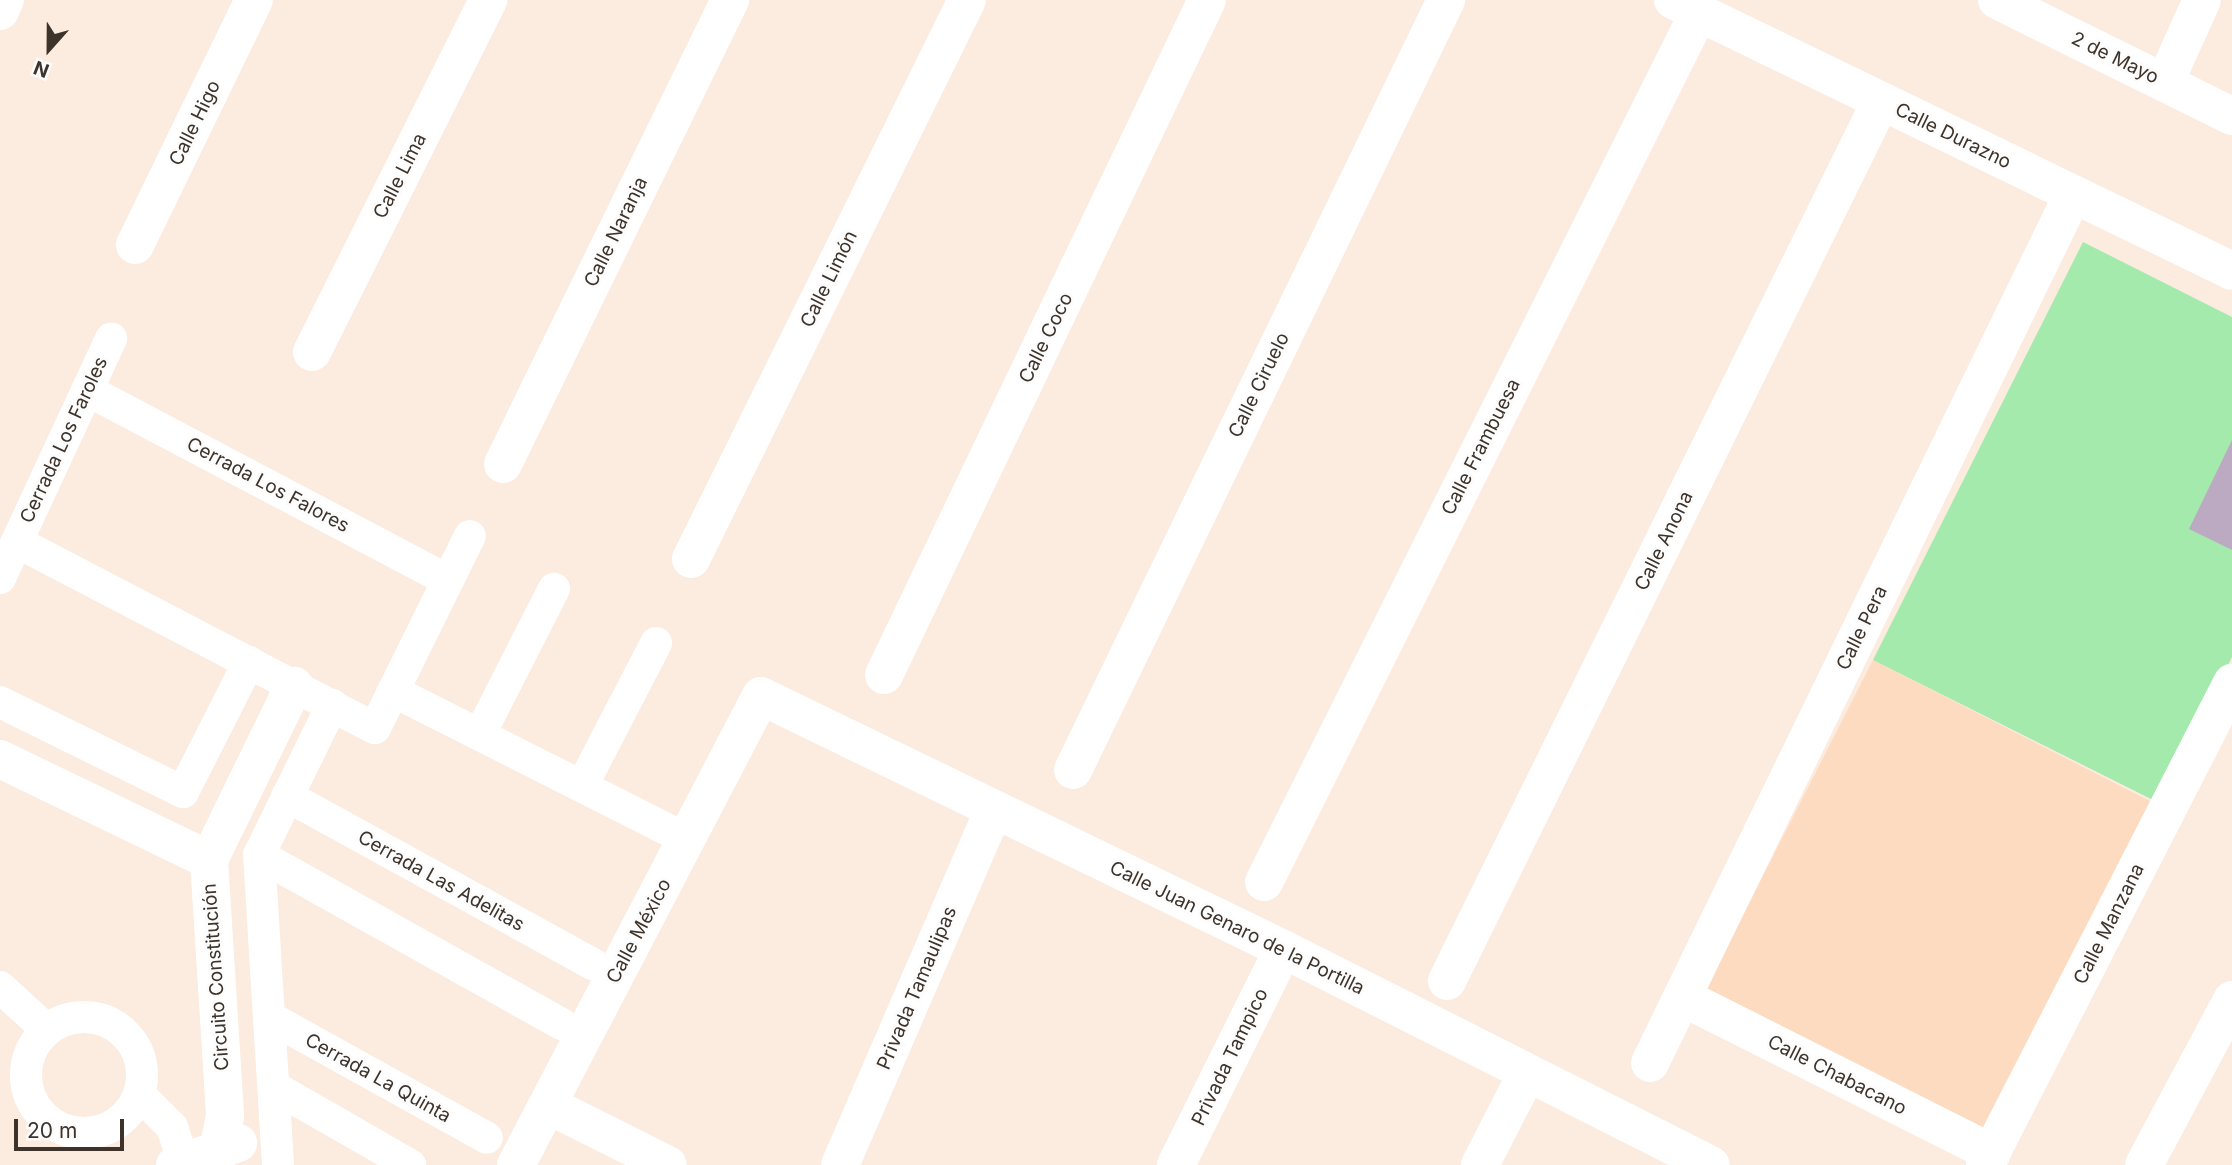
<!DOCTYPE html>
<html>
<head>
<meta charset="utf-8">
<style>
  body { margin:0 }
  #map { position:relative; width:2232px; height:1165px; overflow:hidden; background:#fcebdf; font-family:Inter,sans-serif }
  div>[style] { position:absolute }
  .built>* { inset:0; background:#fcdbc1; transform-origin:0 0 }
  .green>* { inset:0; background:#a5eaad }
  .building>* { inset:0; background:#bcaac3 }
  .pedestrian>* { height:32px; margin:-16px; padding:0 16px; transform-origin:16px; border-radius:16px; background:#fff }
  .pedestrian>.ring { margin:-16px; padding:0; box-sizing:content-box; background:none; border:32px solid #fff; border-radius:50% }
  .minor>* { height:38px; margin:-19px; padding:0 19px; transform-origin:19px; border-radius:19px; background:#fff }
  span { translate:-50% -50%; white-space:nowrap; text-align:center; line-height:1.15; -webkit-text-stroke:6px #fcfcfc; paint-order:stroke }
  .street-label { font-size:19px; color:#3d332b }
  .north { position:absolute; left:14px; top:14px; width:70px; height:70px; -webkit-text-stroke:5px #fcfcfc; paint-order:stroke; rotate:201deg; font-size:19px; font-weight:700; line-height:28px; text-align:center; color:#3d332b }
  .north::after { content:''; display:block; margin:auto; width:24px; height:32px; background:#3d332b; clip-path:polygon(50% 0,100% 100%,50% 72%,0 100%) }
  .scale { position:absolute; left:14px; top:1119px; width:110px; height:32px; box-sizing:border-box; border:4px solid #3d332b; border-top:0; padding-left:9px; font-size:21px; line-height:24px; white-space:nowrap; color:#3d332b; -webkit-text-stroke:5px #fcfcfc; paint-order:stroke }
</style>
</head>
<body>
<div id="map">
  <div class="built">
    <div style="left:1873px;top:660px;width:320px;height:368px;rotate:27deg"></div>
  </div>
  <div class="green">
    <div style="clip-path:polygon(2083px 242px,2232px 317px,2232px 657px,2159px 803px,1873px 660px)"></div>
  </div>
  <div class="building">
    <div style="clip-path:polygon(2232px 440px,2232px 550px,2189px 529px)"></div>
  </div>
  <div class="pedestrian">
    <div style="left:87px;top:390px;width:408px;rotate:27.8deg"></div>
    <div style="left:17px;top:542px;width:403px;rotate:27.5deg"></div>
    <div style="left:375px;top:728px;width:214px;rotate:-63.7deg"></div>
    <div style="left:0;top:578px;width:264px;rotate:-65.1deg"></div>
    <div style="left:393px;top:691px;width:313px;rotate:26.8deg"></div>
    <div style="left:0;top:702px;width:204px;rotate:26.2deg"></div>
    <div style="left:183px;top:792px;width:146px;rotate:-63.1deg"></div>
    <div style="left:480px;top:734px;width:163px;rotate:-63deg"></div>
    <div style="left:582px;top:786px;width:161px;rotate:-62.6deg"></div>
    <div style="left:287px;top:796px;width:350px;rotate:28.8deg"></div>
    <div style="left:259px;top:855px;width:347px;rotate:29.2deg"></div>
    <div style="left:0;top:987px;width:62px;rotate:42.4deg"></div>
    <div class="ring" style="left:26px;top:1017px;width:84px;height:84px"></div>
    <div style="left:269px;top:1017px;width:249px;rotate:29deg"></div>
    <div style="left:274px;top:1087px;width:157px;rotate:29.8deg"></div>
    <div style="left:140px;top:1095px;width:45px;rotate:45deg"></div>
    <div style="left:172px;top:1127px;width:38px;rotate:72deg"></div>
    <div style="left:278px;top:1165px;width:311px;rotate:-93.5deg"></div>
    <div style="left:259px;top:855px;width:167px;rotate:-64deg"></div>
  </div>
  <div class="minor">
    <div style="left:1673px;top:0;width:621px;rotate:25.86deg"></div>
    <div style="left:1997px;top:0;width:262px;rotate:26.3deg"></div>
    <div style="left:0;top:11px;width:12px;rotate:-66deg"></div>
    <div style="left:2165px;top:82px;width:90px;rotate:-65.7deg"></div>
    <div style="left:135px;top:245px;width:272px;rotate:-64.1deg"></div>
    <div style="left:312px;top:352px;width:394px;rotate:-63.4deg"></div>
    <div style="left:503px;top:464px;width:517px;rotate:-63.93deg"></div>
    <div style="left:691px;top:559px;width:623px;rotate:-63.72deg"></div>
    <div style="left:884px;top:675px;width:748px;rotate:-64.43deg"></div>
    <div style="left:0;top:759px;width:232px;rotate:25.8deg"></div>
    <div style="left:209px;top:860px;width:256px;rotate:86.4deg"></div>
    <div style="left:225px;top:1116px;width:50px;rotate:101.5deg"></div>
    <div style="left:1073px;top:770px;width:856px;rotate:-64.15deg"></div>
    <div style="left:209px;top:860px;width:194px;rotate:-64deg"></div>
    <div style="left:1264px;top:882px;width:973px;rotate:-63.43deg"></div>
    <div style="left:1447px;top:981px;width:981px;rotate:-63.75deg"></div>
    <div style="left:1682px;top:997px;width:347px;rotate:26.7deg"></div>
    <div style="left:1650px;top:1063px;width:966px;rotate:-64.04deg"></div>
    <div style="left:548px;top:1105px;width:134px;rotate:26.6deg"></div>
    <div style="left:175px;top:1165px;width:67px;rotate:-19.2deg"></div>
    <div style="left:516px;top:1165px;width:529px;rotate:-62.42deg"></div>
    <div style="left:761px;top:696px;width:580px;rotate:25.86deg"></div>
    <div style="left:1283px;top:949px;width:479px;rotate:26.8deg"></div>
    <div style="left:840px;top:1165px;width:386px;rotate:-66.6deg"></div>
    <div style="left:1176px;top:1165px;width:241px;rotate:-63.6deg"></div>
    <div style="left:1480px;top:1165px;width:103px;rotate:-62.9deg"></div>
    <div style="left:1985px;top:1165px;width:542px;rotate:-62.87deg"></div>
    <div style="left:2144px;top:1165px;width:187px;rotate:-61.9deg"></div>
  </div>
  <div class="street-label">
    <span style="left:2115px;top:58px;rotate:26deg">2 de Mayo</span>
    <span style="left:195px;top:123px;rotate:-64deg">Calle Higo</span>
    <span style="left:1953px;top:136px;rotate:26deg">Calle Durazno</span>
    <span style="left:400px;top:176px;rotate:-63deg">Calle Lima</span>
    <span style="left:616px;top:232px;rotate:-64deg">Calle Naranja</span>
    <span style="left:829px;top:279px;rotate:-64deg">Calle Limón</span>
    <span style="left:1046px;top:338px;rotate:-64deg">Calle Coco</span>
    <span style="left:1259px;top:385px;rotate:-64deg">Calle Ciruelo</span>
    <span style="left:64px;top:440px;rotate:-65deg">Cerrada Los Faroles</span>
    <span style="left:1481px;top:447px;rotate:-63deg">Calle Frambuesa</span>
    <span style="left:268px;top:485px;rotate:28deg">Cerrada Los Falores</span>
    <span style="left:1664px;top:541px;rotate:-64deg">Calle Anona</span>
    <span style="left:1862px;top:628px;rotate:-64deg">Calle Pera</span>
    <span style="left:441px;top:881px;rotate:29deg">Cerrada Las Adelitas</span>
    <span style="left:2109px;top:924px;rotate:-63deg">Calle Manzana</span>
    <span style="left:1237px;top:928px;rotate:26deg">Calle Juan Genaro de la Portilla</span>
    <span style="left:639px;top:931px;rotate:-62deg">Calle México</span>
    <span style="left:216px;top:977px;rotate:-94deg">Circuito Constitución</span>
    <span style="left:917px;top:988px;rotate:-67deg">Privada Tamaulipas</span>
    <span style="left:1230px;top:1057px;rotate:-64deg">Privada Tampico</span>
    <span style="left:1837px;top:1075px;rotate:27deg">Calle Chabacano</span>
    <span style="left:378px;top:1078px;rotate:29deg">Cerrada La Quinta</span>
  </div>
  <div class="north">N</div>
  <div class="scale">20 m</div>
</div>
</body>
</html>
